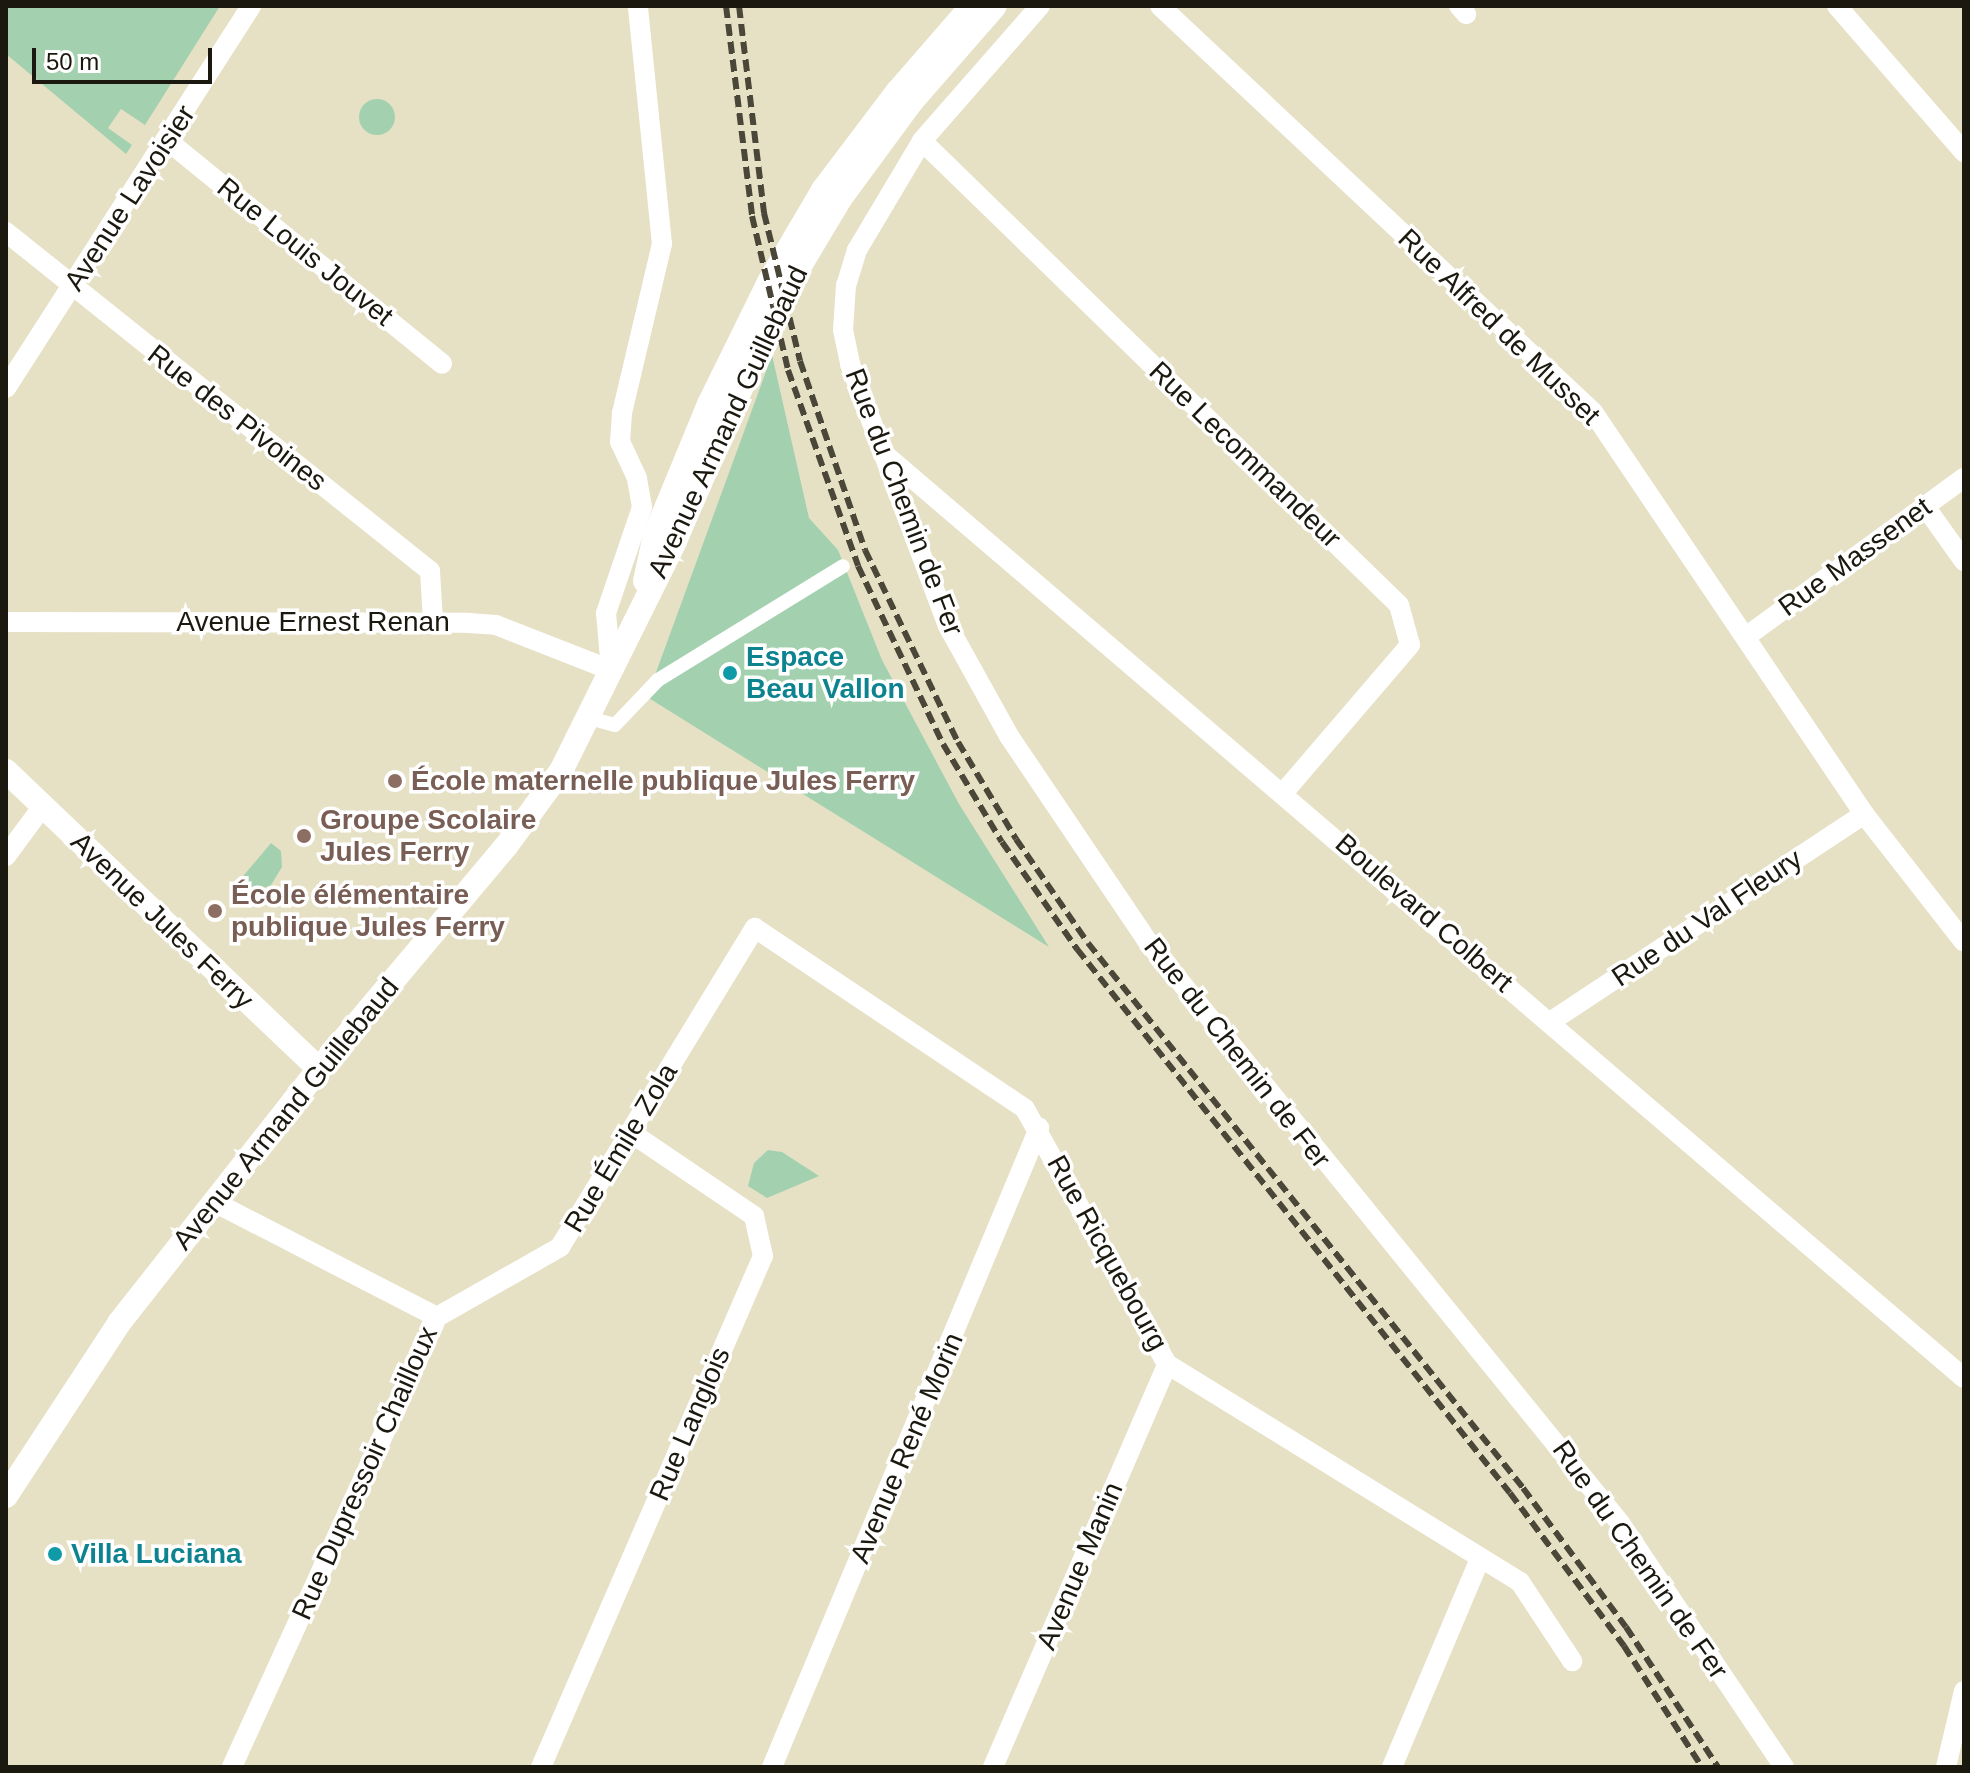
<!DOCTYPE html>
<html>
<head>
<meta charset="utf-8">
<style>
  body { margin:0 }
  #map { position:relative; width:1970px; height:1773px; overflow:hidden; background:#e6e0c5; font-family:Arial,sans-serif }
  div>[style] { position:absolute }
  .green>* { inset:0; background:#a3d1af }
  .round { border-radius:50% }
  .pedestrian>* { height:14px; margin:-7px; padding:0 7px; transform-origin:7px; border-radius:7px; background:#fff }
  .minor>* { height:20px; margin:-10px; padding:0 10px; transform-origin:10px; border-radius:10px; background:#fff }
  .tertiary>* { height:24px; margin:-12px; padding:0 12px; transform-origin:12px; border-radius:12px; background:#fff }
  .rail>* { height:6px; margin-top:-3px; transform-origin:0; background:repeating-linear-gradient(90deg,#4a4739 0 12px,transparent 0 18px) }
  .dots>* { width:22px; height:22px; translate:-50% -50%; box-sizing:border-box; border:4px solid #fff; border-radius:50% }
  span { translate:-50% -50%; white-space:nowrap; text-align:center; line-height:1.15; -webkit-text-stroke:7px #fff; paint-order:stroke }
  .street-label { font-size:28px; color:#1b190f }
  .culture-label { font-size:28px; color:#0d838f; font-weight:700 }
  .left { translate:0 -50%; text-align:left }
  .education-label { font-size:28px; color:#785e54; font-weight:700 }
  .frame { position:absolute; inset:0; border:8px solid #1b190f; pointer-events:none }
  .scale { position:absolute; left:32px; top:48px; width:180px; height:36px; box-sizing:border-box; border:4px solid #1b190f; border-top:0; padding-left:10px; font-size:24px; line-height:28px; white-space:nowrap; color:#1b190f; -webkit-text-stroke:6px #fff; paint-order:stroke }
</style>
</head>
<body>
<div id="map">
  <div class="green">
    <div style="clip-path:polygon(6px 6px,220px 6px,145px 125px,121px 109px,108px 128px,132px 145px,126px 154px,6px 54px)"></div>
    <div class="round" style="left:359px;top:99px;width:36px;height:36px"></div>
    <div style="clip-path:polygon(772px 355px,809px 518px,838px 550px,882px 660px,959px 804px,1049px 947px,647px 697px)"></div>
    <div style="clip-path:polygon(271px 843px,281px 851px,282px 867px,271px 885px,252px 893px,244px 875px)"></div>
    <div style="clip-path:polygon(768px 1150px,782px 1152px,819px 1176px,767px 1198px,748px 1186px,754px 1163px)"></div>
  </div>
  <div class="pedestrian">
    <div style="left:589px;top:718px;width:27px;rotate:15deg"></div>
    <div style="left:615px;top:725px;width:62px;rotate:-46.3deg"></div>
    <div style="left:658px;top:680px;width:217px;rotate:-31.6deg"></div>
  </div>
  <div class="minor">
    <div style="left:1040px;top:6px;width:179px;rotate:131.2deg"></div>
    <div style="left:922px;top:141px;width:127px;rotate:120.8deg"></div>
    <div style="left:857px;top:250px;width:37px;rotate:107deg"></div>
    <div style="left:846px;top:285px;width:45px;rotate:93.8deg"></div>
    <div style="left:843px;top:330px;width:35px;rotate:78deg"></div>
    <div style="left:850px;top:364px;width:280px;rotate:69.5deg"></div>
    <div style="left:948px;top:626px;width:126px;rotate:61deg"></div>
    <div style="left:1009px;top:736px;width:249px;rotate:56deg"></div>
    <div style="left:1148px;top:942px;width:749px;rotate:50.91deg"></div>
    <div style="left:1620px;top:1523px;width:294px;rotate:56.1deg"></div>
    <div style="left:1160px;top:6px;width:594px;rotate:43.16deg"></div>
    <div style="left:1593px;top:412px;width:485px;rotate:56deg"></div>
    <div style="left:1864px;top:814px;width:162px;rotate:52deg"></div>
    <div style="left:1459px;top:6px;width:11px;rotate:49deg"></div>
    <div style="left:1837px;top:6px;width:194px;rotate:49deg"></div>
    <div style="left:168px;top:141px;width:353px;rotate:39.1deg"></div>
    <div style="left:922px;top:141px;width:665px;rotate:44.21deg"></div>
    <div style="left:1399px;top:605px;width:41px;rotate:74.6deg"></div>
    <div style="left:1410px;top:645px;width:194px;rotate:130.6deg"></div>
    <div style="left:6px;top:232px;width:543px;rotate:38.64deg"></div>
    <div style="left:430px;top:571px;width:50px;rotate:86.6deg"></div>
    <div style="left:6px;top:388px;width:454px;rotate:-57.3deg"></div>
    <div style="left:882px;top:452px;width:1424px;rotate:40.56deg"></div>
    <div style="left:1924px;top:505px;width:69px;rotate:54.5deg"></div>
    <div style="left:6px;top:622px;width:463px;rotate:0.1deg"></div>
    <div style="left:469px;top:623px;width:27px;rotate:4deg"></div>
    <div style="left:496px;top:625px;width:123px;rotate:21.4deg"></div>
    <div style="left:611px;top:670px;width:57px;rotate:-95deg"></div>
    <div style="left:606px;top:613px;width:112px;rotate:-71.2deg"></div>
    <div style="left:642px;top:507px;width:29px;rotate:-100deg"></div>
    <div style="left:637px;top:478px;width:40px;rotate:-115deg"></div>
    <div style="left:620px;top:442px;width:29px;rotate:-86deg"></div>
    <div style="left:622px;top:413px;width:174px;rotate:-76.7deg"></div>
    <div style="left:662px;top:244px;width:239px;rotate:-95.8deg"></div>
    <div style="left:1747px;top:636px;width:268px;rotate:-36.1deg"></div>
    <div style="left:6px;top:856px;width:62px;rotate:-53.5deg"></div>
    <div style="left:1550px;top:1022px;width:377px;rotate:-33.5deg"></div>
    <div style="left:216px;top:1203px;width:249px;rotate:27.3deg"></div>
    <div style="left:437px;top:1317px;width:494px;rotate:114.5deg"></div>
    <div style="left:437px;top:1317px;width:142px;rotate:-29.6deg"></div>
    <div style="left:560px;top:1247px;width:374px;rotate:-58.6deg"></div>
    <div style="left:755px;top:928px;width:325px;rotate:33.8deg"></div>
    <div style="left:1025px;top:1109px;width:292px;rotate:60.9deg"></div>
    <div style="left:1167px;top:1364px;width:415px;rotate:31.7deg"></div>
    <div style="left:1520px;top:1582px;width:95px;rotate:56.6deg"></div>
    <div style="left:541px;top:1767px;width:557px;rotate:-66.52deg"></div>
    <div style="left:763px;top:1256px;width:41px;rotate:-102.7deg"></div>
    <div style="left:754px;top:1216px;width:150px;rotate:-145.9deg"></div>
    <div style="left:772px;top:1767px;width:693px;rotate:-67.32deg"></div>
    <div style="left:993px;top:1767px;width:439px;rotate:-66.6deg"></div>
    <div style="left:1392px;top:1767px;width:226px;rotate:-67.1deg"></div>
    <div style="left:1946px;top:1767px;width:78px;rotate:-76.7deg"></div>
  </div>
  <div class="tertiary">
    <div style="left:645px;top:581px;width:47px;rotate:-77.7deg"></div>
    <div style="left:655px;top:535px;width:142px;rotate:-67.6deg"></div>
    <div style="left:709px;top:404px;width:136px;rotate:-63.8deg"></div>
    <div style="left:769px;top:282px;width:107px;rotate:-59.6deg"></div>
    <div style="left:823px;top:190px;width:124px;rotate:-52.9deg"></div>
    <div style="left:898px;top:91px;width:113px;rotate:-49deg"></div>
    <div style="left:6px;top:771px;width:432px;rotate:43.6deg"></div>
    <div style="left:6px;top:1496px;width:207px;rotate:-56.8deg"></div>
    <div style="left:119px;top:1323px;width:323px;rotate:-51.8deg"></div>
    <div style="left:319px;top:1069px;width:292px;rotate:-50deg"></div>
    <div style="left:507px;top:845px;width:92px;rotate:-53.9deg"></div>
    <div style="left:561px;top:771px;width:257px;rotate:-63.6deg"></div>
    <div style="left:675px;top:541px;width:262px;rotate:-66.6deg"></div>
    <div style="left:779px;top:301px;width:119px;rotate:-59.1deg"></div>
    <div style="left:840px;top:199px;width:122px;rotate:-53.7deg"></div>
    <div style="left:912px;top:101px;width:126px;rotate:-48.9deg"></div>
  </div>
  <div class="rail">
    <div style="left:726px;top:6px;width:212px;rotate:82.9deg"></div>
    <div style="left:752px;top:216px;width:158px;rotate:76.8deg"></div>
    <div style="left:788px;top:370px;width:208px;rotate:70.3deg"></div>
    <div style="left:858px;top:566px;width:197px;rotate:64.5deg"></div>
    <div style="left:943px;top:744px;width:114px;rotate:59deg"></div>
    <div style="left:1002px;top:842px;width:131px;rotate:55deg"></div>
    <div style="left:1077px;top:949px;width:695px;rotate:51.48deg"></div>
    <div style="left:1510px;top:1493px;width:191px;rotate:53.3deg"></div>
    <div style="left:1624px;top:1646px;width:144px;rotate:57.2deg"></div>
    <div style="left:739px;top:6px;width:209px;rotate:83.1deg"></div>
    <div style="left:764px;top:213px;width:152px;rotate:76.3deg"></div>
    <div style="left:800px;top:361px;width:200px;rotate:71deg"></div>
    <div style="left:865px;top:550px;width:213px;rotate:64.2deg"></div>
    <div style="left:958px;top:742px;width:113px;rotate:59.1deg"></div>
    <div style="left:1016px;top:839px;width:126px;rotate:55.3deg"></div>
    <div style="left:1088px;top:943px;width:697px;rotate:51.4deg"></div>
    <div style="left:1523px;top:1488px;width:173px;rotate:53.5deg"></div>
    <div style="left:1626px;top:1627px;width:168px;rotate:56.7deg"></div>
  </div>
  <div class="dots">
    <div style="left:730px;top:673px;background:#0f9aa8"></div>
    <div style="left:395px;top:781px;background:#8d6e63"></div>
    <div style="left:304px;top:836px;background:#8d6e63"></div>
    <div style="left:215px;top:911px;background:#8d6e63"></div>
    <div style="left:55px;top:1554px;background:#0f9aa8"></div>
  </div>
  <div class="street-label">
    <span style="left:130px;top:198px;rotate:-57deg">Avenue Lavoisier</span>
    <span style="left:305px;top:252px;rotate:39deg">Rue Louis Jouvet</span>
    <span style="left:1499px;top:327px;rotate:44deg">Rue Alfred de Musset</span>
    <span style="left:237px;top:418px;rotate:38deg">Rue des Pivoines</span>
    <span style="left:728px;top:422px;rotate:-65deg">Avenue Armand Guillebaud</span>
    <span style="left:1245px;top:455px;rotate:44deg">Rue Lecommandeur</span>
    <span style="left:904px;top:502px;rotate:69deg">Rue du Chemin de Fer</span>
    <span style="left:1855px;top:557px;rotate:-36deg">Rue Massenet</span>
    <span style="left:313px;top:622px">Avenue Ernest Renan</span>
    <span style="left:1424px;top:913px;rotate:41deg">Boulevard Colbert</span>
    <span style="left:1707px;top:918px;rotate:-34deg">Rue du Val Fleury</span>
    <span style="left:162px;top:921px;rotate:44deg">Avenue Jules Ferry</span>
    <span style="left:1237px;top:1053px;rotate:52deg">Rue du Chemin de Fer</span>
    <span style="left:286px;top:1114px;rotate:-51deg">Avenue Armand Guillebaud</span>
    <span style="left:621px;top:1148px;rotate:-59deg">Rue Émile Zola</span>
    <span style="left:1107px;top:1253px;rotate:61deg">Rue Ricquebourg</span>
    <span style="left:690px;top:1424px;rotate:-67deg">Rue Langlois</span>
    <span style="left:907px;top:1448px;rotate:-67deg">Avenue René Morin</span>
    <span style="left:365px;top:1473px;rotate:-66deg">Rue Dupressoir Chailloux</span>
    <span style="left:1640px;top:1560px;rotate:55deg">Rue du Chemin de Fer</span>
    <span style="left:1080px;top:1566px;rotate:-67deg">Avenue Manin</span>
  </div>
  <div class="culture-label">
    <span class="left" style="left:746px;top:673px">Espace<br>Beau Vallon</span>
    <span class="left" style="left:71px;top:1554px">Villa Luciana</span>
  </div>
  <div class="education-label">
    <span class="left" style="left:411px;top:781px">École maternelle publique Jules Ferry</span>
    <span class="left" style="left:320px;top:836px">Groupe Scolaire<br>Jules Ferry</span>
    <span class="left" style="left:231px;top:911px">École élémentaire<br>publique Jules Ferry</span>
  </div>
  <div class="frame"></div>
  <div class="scale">50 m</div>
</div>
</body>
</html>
